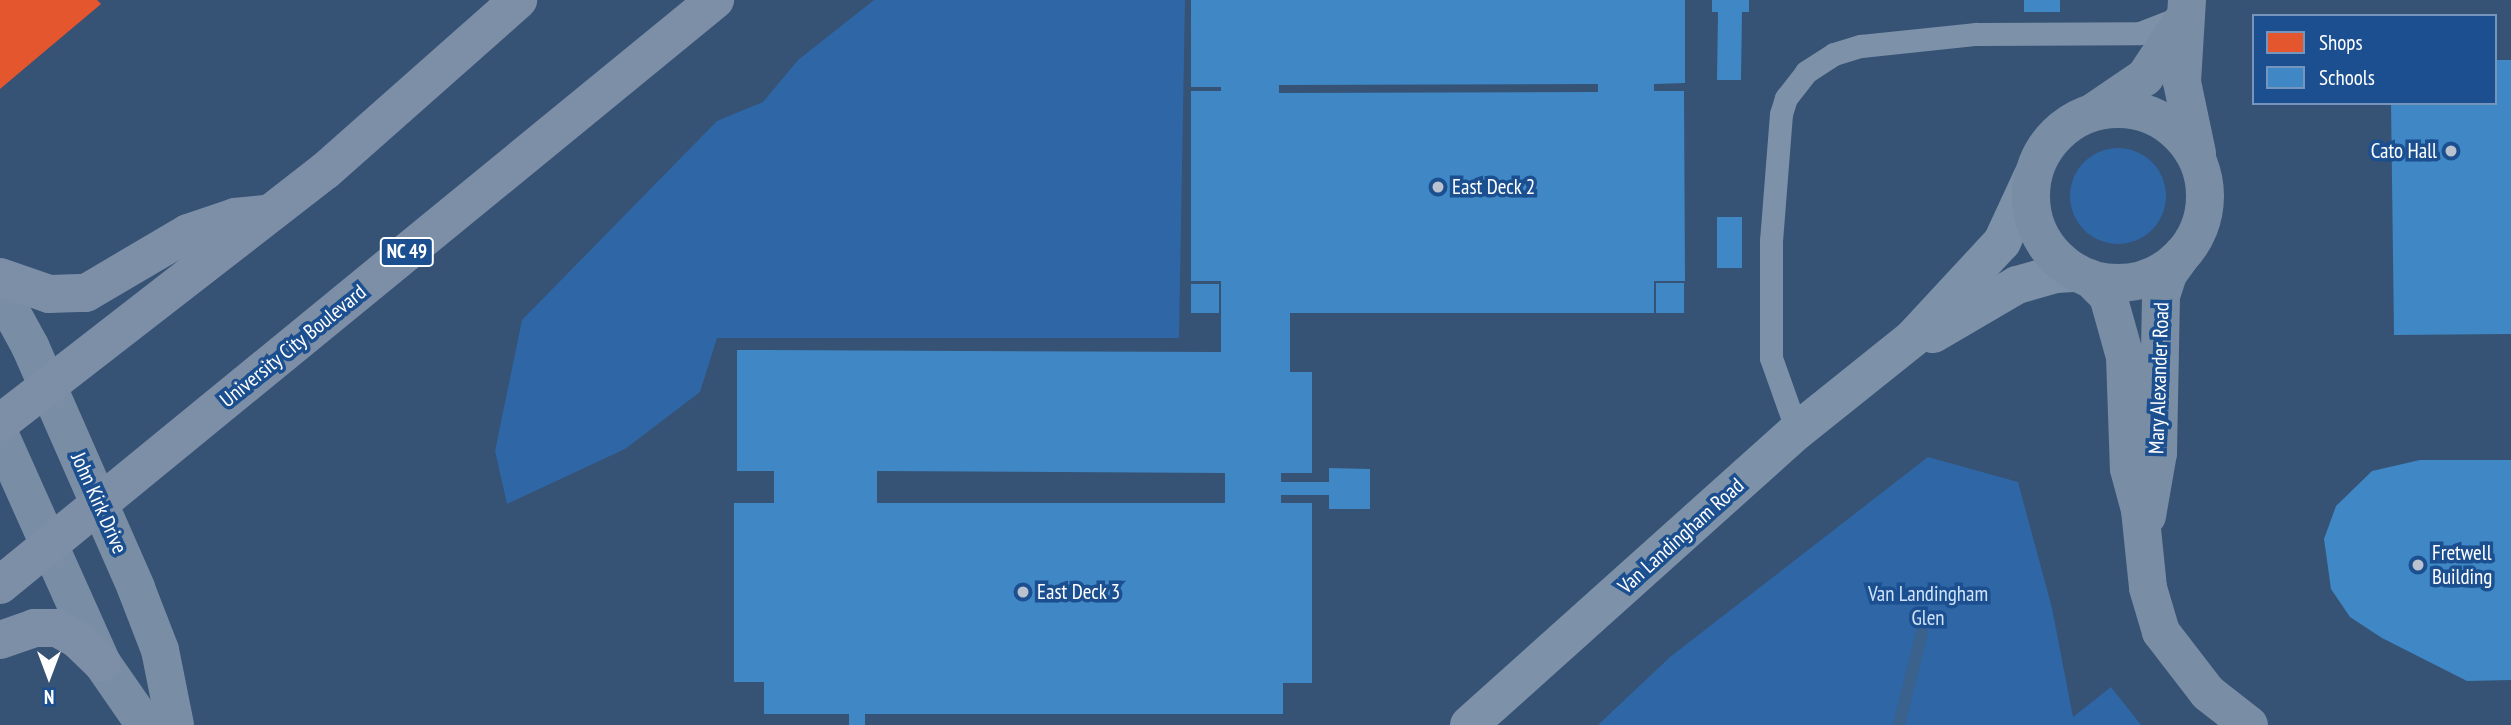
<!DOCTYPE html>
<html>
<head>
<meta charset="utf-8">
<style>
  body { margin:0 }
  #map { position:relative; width:2511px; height:725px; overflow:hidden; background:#365274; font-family:"PT Sans Narrow",sans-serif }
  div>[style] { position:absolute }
  .green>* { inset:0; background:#2f66a5 }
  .round { border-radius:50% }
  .shops>* { inset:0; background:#e4572e }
  .schools>* { inset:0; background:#3f88c5; transform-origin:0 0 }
  .stream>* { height:12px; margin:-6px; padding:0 6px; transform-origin:6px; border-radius:6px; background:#3b618d }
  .lane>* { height:23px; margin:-11.5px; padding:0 11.5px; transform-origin:11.5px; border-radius:11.5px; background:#7d92a8 }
  .street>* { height:38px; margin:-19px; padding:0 19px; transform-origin:19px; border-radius:19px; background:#7d92a8 }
  .secondary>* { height:38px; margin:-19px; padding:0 19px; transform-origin:19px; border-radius:19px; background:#798da4 }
  .secondary>.ring { margin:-19px; padding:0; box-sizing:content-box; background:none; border:38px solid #798da4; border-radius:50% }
  .primary>* { height:38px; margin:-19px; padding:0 19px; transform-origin:19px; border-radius:19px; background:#7d8ea7 }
  .dots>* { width:19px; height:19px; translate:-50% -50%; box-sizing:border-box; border:4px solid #1b4f8f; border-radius:50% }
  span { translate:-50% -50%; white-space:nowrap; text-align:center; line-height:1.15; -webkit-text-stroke:7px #1b4f8f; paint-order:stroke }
  .shield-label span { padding:2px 5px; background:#1b4f8f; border:2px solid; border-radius:5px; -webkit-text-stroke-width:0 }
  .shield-label { font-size:19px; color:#fff; font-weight:700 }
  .poi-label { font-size:21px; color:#fff }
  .right { translate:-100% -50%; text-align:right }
  .left { translate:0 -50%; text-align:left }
  .street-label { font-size:21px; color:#fff }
  .park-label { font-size:21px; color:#cfe3fa }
  .legend { position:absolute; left:2252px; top:14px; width:245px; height:91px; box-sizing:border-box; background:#1b4f8f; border:2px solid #7695bc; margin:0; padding:9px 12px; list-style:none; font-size:21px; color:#fff }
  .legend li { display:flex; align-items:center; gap:14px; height:35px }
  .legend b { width:35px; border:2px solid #7695bc }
  .north { position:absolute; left:14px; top:641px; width:70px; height:70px; -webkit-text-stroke:5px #1b4f8f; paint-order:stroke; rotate:180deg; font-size:19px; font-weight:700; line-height:28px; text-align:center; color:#fff }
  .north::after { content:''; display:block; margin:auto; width:24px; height:32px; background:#fff; clip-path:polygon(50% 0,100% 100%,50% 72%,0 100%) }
</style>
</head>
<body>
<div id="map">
  <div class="green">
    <div style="clip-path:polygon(874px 0,1185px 0,1179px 338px,717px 338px,700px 392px,625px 449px,507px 504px,495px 451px,522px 320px,717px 121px,763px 102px,798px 60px)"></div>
    <div class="round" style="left:2070px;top:148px;width:96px;height:96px"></div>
    <div style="clip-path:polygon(1928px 457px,2018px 482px,2052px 608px,2073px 717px,2111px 687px,2141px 725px,1598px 725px,1670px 657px)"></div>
  </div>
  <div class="shops">
    <div style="clip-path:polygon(0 0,97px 0,101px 4px,0 89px)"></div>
  </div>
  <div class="schools">
    <div style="clip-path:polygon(evenodd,1191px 0,1685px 0,1685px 83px,1654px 84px,1654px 91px,1684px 91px,1685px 281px,1654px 281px,1654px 313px,1290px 313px,1290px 372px,1312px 372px,1312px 473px,1281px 473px,1281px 482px,1329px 482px,1329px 468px,1370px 469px,1370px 509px,1329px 509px,1329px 495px,1281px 495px,1281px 503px,1312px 503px,1312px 683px,1283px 683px,1283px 714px,865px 714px,865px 725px,849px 725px,849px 714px,764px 714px,764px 682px,734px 682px,734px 503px,774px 503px,774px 471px,737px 471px,737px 350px,1221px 352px,1221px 281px,1191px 281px,1191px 91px,1221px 91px,1221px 87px,1191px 87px,1191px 0,1598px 84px,1598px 92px,1279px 93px,1279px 85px,1598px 84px,1191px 0,877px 471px,1225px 473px,1225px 503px,877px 503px,877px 471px)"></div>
    <div style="clip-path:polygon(1712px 0,1749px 0,1749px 12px,1742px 12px,1741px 80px,1717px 80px,1718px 12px,1712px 12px)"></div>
    <div style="left:2024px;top:0;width:36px;height:12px"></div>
    <div style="clip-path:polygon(2495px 60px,2511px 60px,2511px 334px,2394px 335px,2391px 103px,2495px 103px)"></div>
    <div style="left:1717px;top:217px;width:25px;height:51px"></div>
    <div style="left:1656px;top:283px;width:28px;height:30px"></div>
    <div style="left:1191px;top:284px;width:28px;height:29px"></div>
    <div style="clip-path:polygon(2420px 460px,2511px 460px,2511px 680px,2467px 681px,2382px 638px,2350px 617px,2331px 589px,2324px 539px,2336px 506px,2372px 471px)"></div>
  </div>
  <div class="stream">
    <div style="left:1899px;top:725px;width:96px;rotate:-76.1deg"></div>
  </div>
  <div class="lane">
    <div style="left:1797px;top:431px;width:77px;rotate:-109.6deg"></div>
    <div style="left:1771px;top:358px;width:117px;rotate:-90deg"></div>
    <div style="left:1771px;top:241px;width:127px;rotate:-85.5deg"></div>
    <div style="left:1781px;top:114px;width:17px;rotate:-73deg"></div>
    <div style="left:1786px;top:98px;width:33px;rotate:-52deg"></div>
    <div style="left:1806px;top:72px;width:33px;rotate:-33deg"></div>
    <div style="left:1834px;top:54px;width:28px;rotate:-17deg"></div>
    <div style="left:1861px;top:46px;width:116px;rotate:-6deg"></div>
    <div style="left:1976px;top:34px;width:164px;rotate:-0.3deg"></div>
    <div style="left:2140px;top:33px;width:44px;rotate:-21.3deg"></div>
  </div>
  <div class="street">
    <div style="left:1933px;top:334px;width:97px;rotate:-30.3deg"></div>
    <div style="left:2017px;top:285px;width:41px;rotate:-15.8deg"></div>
    <div style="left:2056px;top:274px;width:21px;rotate:-3deg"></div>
    <div style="left:1469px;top:725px;width:440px;rotate:-41.9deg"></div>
    <div style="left:1797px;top:431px;width:149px;rotate:-38.7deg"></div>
    <div style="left:1913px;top:338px;width:131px;rotate:-47.2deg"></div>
    <div style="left:2002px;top:242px;width:72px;rotate:-65.2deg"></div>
  </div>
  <div class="secondary">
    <div style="left:2187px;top:0;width:82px;rotate:93.5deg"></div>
    <div style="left:2182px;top:82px;width:73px;rotate:78.1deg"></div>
    <div class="ring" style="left:2031px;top:109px;width:136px;height:136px"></div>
    <div style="left:2095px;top:111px;width:60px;rotate:-34.2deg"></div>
    <div style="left:2145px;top:77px;width:67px;rotate:-56.5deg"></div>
    <div style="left:2091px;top:279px;width:24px;rotate:45deg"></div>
    <div style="left:2108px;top:296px;width:63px;rotate:74.4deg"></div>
    <div style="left:2125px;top:357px;width:112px;rotate:88deg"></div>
    <div style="left:2129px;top:469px;width:42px;rotate:75deg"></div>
    <div style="left:2140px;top:510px;width:78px;rotate:84.1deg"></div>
    <div style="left:2148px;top:588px;width:46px;rotate:73.5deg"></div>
    <div style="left:2161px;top:632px;width:77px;rotate:52.4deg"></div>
    <div style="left:2208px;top:693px;width:52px;rotate:38deg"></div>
    <div style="left:0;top:291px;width:63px;rotate:61.4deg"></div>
    <div style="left:30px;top:346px;width:264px;rotate:66.3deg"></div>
    <div style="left:136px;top:588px;width:66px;rotate:68.8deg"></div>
    <div style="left:160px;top:650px;width:76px;rotate:78.7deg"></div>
    <div style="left:0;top:435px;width:250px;rotate:65.9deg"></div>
    <div style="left:102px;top:663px;width:75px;rotate:55.3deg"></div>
    <div style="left:2147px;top:516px;width:64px;rotate:-80.1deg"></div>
    <div style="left:2158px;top:453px;width:157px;rotate:-88.9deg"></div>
    <div style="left:2161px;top:296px;width:23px;rotate:-72deg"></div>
    <div style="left:2168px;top:274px;width:24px;rotate:-54deg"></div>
  </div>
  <div class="primary">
    <div style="left:0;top:277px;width:52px;rotate:19.1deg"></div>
    <div style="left:49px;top:294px;width:37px;rotate:-2deg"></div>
    <div style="left:86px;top:293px;width:118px;rotate:-30.5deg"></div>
    <div style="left:188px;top:233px;width:50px;rotate:-18.8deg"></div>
    <div style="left:235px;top:217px;width:30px;rotate:-6deg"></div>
    <div style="left:0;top:423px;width:411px;rotate:-37.8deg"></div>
    <div style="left:325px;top:171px;width:258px;rotate:-41.5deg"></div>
    <div style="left:0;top:585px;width:924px;rotate:-39.29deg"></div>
    <div style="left:0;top:640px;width:36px;rotate:-19deg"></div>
    <div style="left:34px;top:628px;width:23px"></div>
    <div style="left:57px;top:628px;width:23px;rotate:29deg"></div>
    <div style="left:77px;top:639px;width:35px;rotate:44deg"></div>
  </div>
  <div class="dots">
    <div style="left:2451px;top:151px;background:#b9c2ce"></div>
    <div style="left:1438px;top:187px;background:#b9c2ce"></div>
    <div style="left:2418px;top:565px;background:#b9c2ce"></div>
    <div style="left:1023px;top:592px;background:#b9c2ce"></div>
  </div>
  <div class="shield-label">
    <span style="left:407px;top:252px">NC 49</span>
  </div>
  <div class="poi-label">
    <span class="right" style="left:2437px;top:151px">Cato Hall</span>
    <span class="left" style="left:1452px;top:187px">East Deck 2</span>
    <span class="left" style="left:2432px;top:565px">Fretwell<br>Building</span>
    <span class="left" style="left:1037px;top:592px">East Deck 3</span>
  </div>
  <div class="street-label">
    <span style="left:293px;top:346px;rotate:-39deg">University City Boulevard</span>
    <span style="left:2159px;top:378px;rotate:-88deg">Mary Alexander Road</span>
    <span style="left:99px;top:503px;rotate:66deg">John Kirk Drive</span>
    <span style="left:1681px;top:536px;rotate:-42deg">Van Landingham Road</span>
  </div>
  <div class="park-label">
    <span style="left:1928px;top:606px">Van Landingham<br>Glen</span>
  </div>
  <ul class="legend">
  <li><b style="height:19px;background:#e4572e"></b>Shops</li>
  <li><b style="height:19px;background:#3f88c5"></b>Schools</li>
  </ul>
  <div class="north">N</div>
</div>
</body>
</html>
